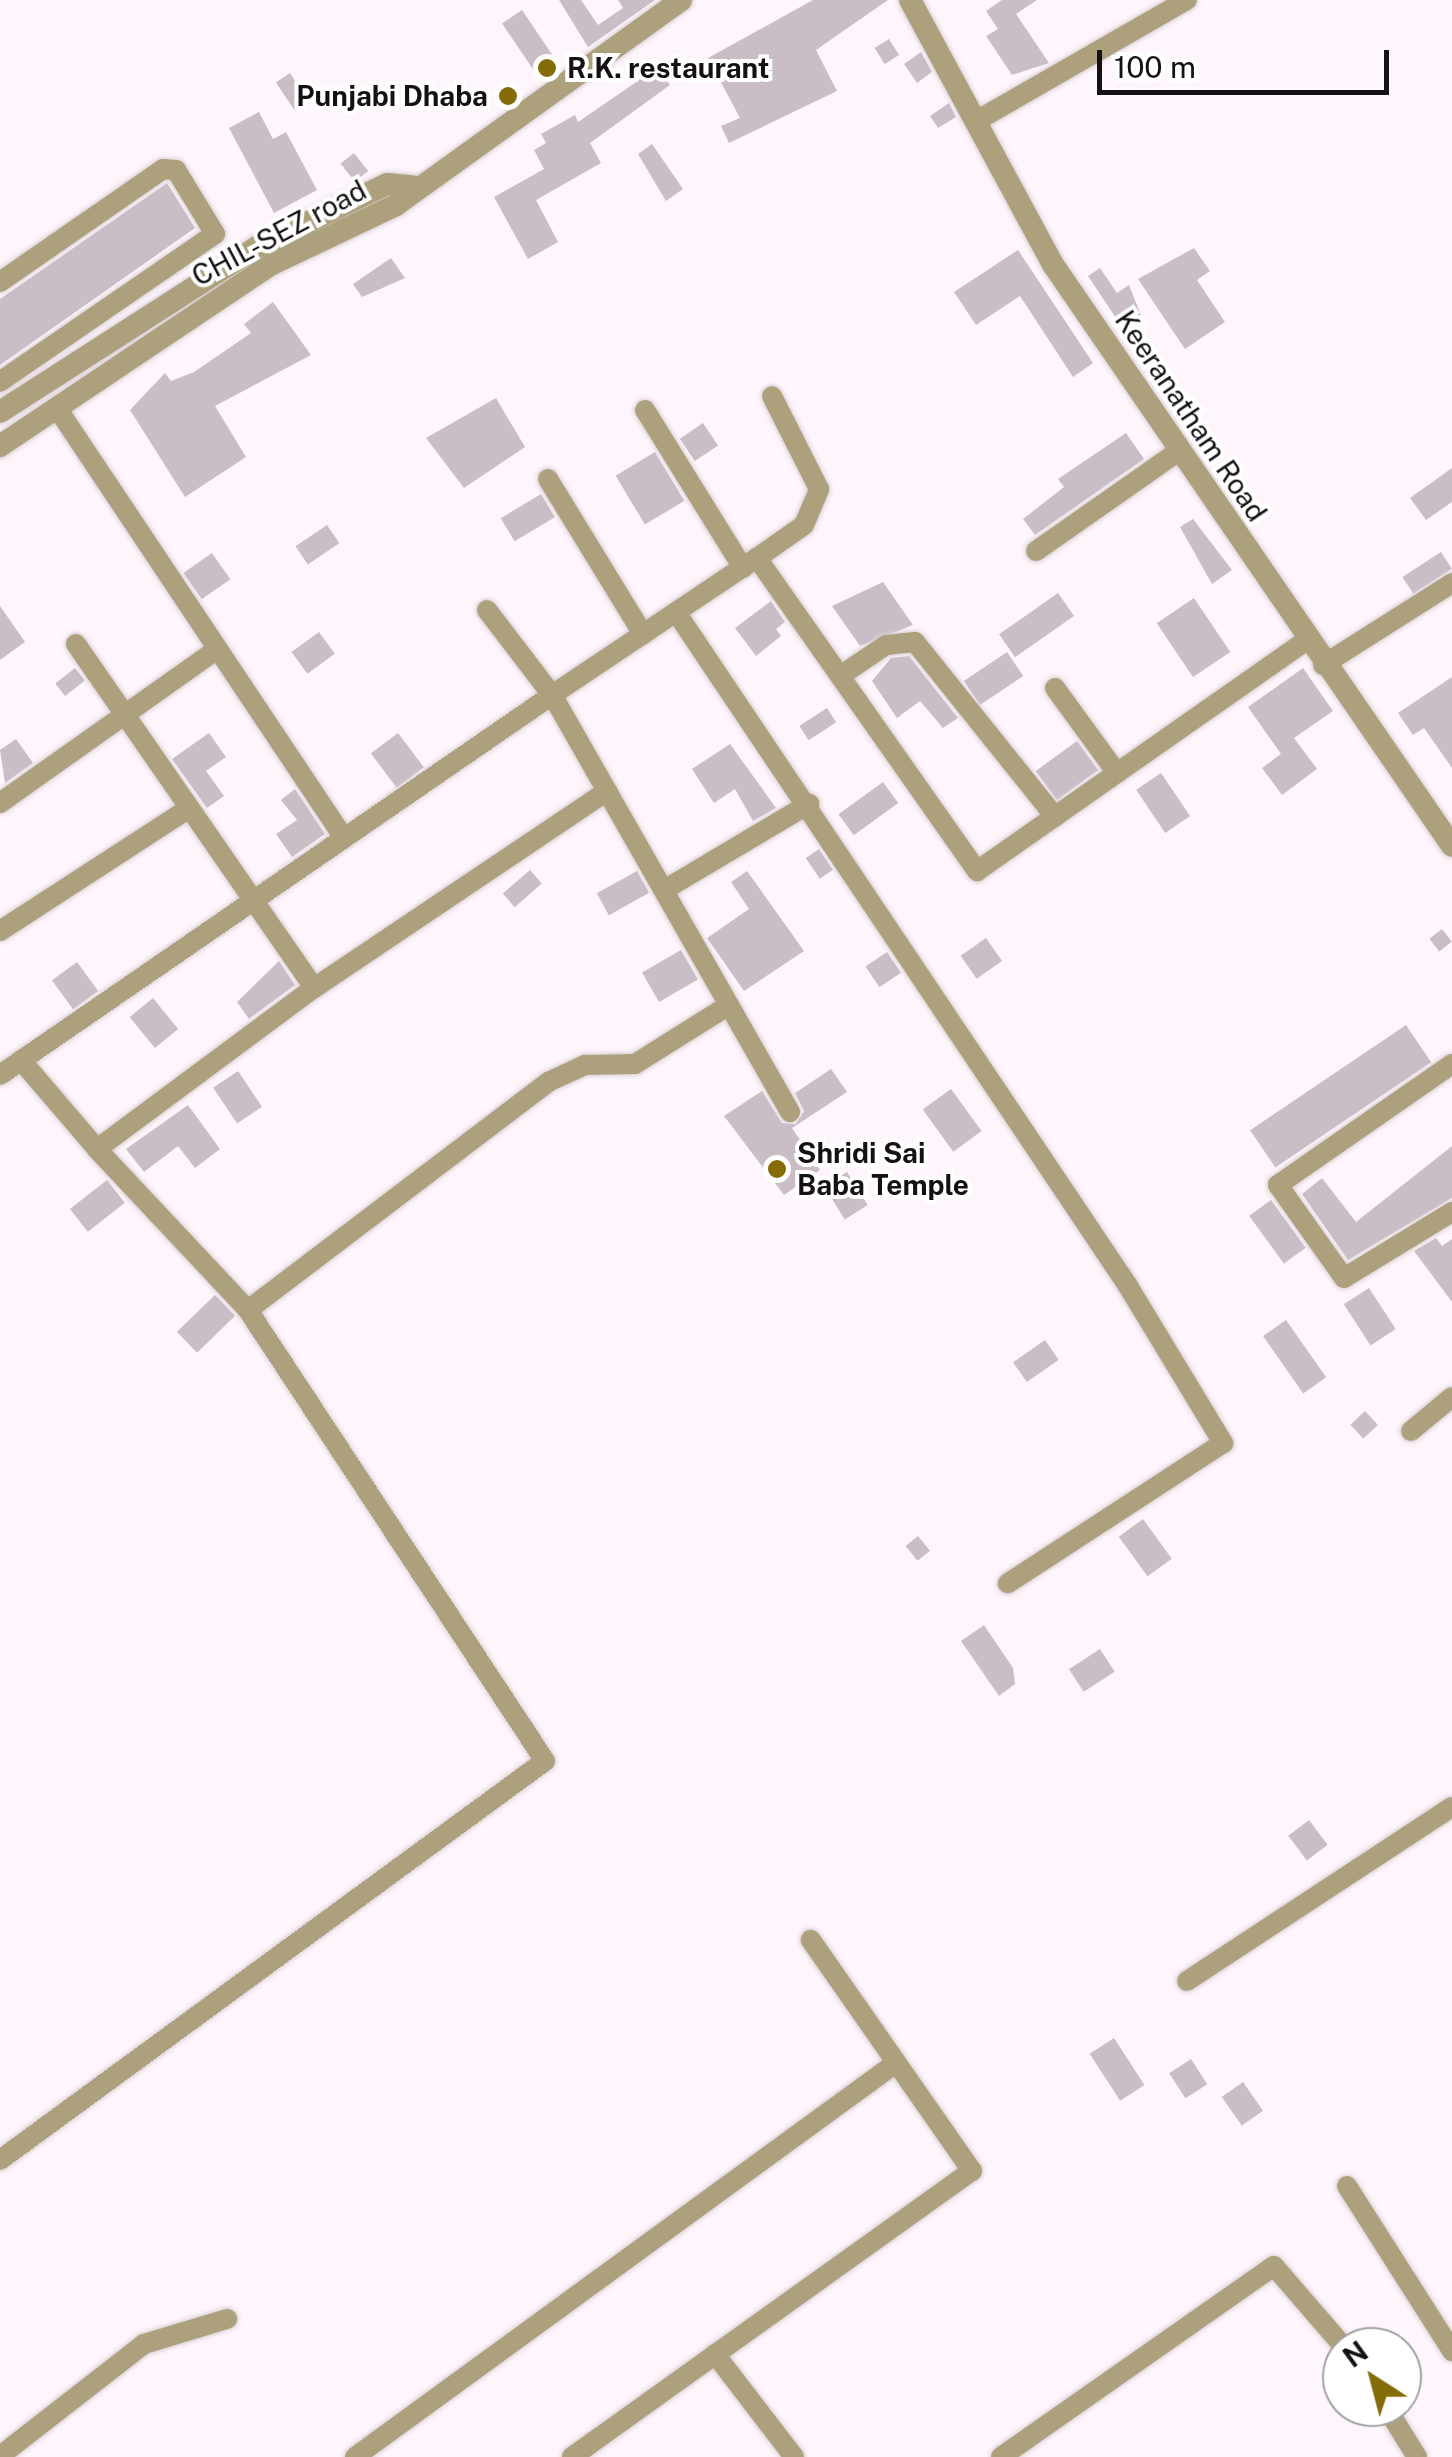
<!DOCTYPE html>
<html>
<head>
<meta charset="utf-8">
<style>
  body { margin:0 }
  #map { position:relative; width:1452px; height:2457px; overflow:hidden; background:#fef6fc; font-family:"Public Sans",sans-serif }
  div>[style] { position:absolute }
  .building>* { inset:0; background:#c9bdc6; transform-origin:0 0 }
  .roads { filter:drop-shadow(0 0 2px #d9d1d7) drop-shadow(0 0 2px #d9d1d7) }
  .minor>* { height:20px; margin:-10px; padding:0 10px; transform-origin:10px; border-radius:10px; background:#aca17c }
  .tertiary>* { height:22px; margin:-11px; padding:0 11px; transform-origin:11px; border-radius:11px; background:#aca17c }
  .dots>* { width:28px; height:28px; translate:-50% -50%; box-sizing:border-box; border:5px solid #fff; border-radius:50% }
  span { translate:-50% -50%; white-space:nowrap; text-align:center; line-height:1.15; -webkit-text-stroke:8px #fff; paint-order:stroke }
  .poi-label { font-size:28px; color:#141013; font-weight:700 }
  .left { translate:0 -50%; text-align:left }
  .right { translate:-100% -50%; text-align:right }
  .street-label { font-size:28px; color:#141013 }
  .north { position:absolute; left:1322px; top:2327px; width:100px; height:100px; box-sizing:border-box; background:#fff; border:2px solid #a19fa1; border-radius:50%; rotate:324deg; font-size:28px; font-weight:700; line-height:40px; text-align:center; color:#141013 }
  .north::after { content:''; display:block; margin:auto; width:35px; height:45px; background:#846c08; clip-path:polygon(50% 0,100% 100%,50% 72%,0 100%) }
  .scale { position:absolute; left:1097px; top:50px; width:292px; height:45px; box-sizing:border-box; border:5px solid #141013; border-top:0; padding-left:12px; font-size:30px; line-height:35px; white-space:nowrap; color:#141013; -webkit-text-stroke:8px #fff; paint-order:stroke }
</style>
</head>
<body>
<div id="map">
  <div class="building">
    <div style="clip-path:polygon(559px 0,581px 0,598px 25px,623px 8px,618px 0,655px 0,588px 47px)"></div>
    <div style="clip-path:polygon(813px 0,888px 0,816px 50px,837px 91px,729px 143px,721px 126px,740px 118px,708px 58px)"></div>
    <div style="clip-path:polygon(1002px 0,1037px 0,1016px 14px,1049px 63px,1012px 75px,986px 36px,998px 29px,986px 11px)"></div>
    <div style="left:522px;top:10px;width:68px;height:24px;rotate:56deg"></div>
    <div style="left:889px;top:39px;width:19px;height:17px;rotate:58deg"></div>
    <div style="clip-path:polygon(921px 52px,932px 72px,917px 83px,904px 64px)"></div>
    <div style="clip-path:polygon(658px 67px,670px 85px,590px 143px,601px 163px,536px 200px,558px 242px,528px 259px,494px 197px,544px 169px,534px 150px,546px 143px,541px 134px,575px 115px,578px 122px)"></div>
    <div style="left:290px;top:73px;width:34px;height:17px;rotate:56deg"></div>
    <div style="clip-path:polygon(949px 103px,956px 117px,938px 128px,930px 116px)"></div>
    <div style="clip-path:polygon(259px 112px,273px 139px,286px 132px,317px 190px,274px 213px,229px 128px)"></div>
    <div style="clip-path:polygon(652px 144px,683px 189px,666px 201px,638px 154px)"></div>
    <div style="left:354px;top:153px;width:23px;height:17px;rotate:52deg"></div>
    <div style="clip-path:polygon(167px 183px,195px 228px,0 365px,0 299px)"></div>
    <div style="clip-path:polygon(1194px 248px,1210px 271px,1197px 280px,1225px 322px,1185px 349px,1138px 279px)"></div>
    <div style="clip-path:polygon(1018px 250px,1093px 363px,1073px 377px,1020px 296px,976px 325px,954px 292px)"></div>
    <div style="clip-path:polygon(391px 258px,405px 278px,362px 297px,353px 284px)"></div>
    <div style="clip-path:polygon(1100px 268px,1117px 293px,1129px 285px,1142px 318px,1124px 330px,1088px 276px)"></div>
    <div style="clip-path:polygon(273px 302px,311px 355px,215px 406px,246px 457px,185px 497px,130px 410px,165px 373px,171px 381px,194px 372px,251px 333px,244px 324px)"></div>
    <div style="clip-path:polygon(496px 398px,525px 447px,464px 488px,426px 438px)"></div>
    <div style="left:703px;top:423px;width:27px;height:28px;rotate:56deg"></div>
    <div style="clip-path:polygon(1126px 433px,1144px 459px,1035px 535px,1023px 519px,1064px 487px,1058px 479px)"></div>
    <div style="left:655px;top:452px;width:57px;height:46px;rotate:59deg"></div>
    <div style="clip-path:polygon(1452px 468px,1452px 502px,1426px 520px,1410px 498px)"></div>
    <div style="left:541px;top:494px;width:27px;height:47px;rotate:59deg"></div>
    <div style="clip-path:polygon(1193px 519px,1232px 570px,1212px 584px,1180px 527px)"></div>
    <div style="left:327px;top:525px;width:22px;height:38px;rotate:56deg"></div>
    <div style="left:1441px;top:552px;width:20px;height:46px;rotate:57deg"></div>
    <div style="left:212px;top:553px;width:32px;height:35px;rotate:55deg"></div>
    <div style="clip-path:polygon(883px 582px,913px 625px,860px 646px,832px 606px)"></div>
    <div style="left:1058px;top:593px;width:28px;height:72px;rotate:55deg"></div>
    <div style="left:1194px;top:598px;width:65px;height:45px;rotate:56deg"></div>
    <div style="clip-path:polygon(771px 601px,785px 622px,776px 629px,781px 636px,756px 656px,735px 628px)"></div>
    <div style="clip-path:polygon(0 606px,25px 642px,0 660px)"></div>
    <div style="left:319px;top:632px;width:27px;height:34px;rotate:54deg"></div>
    <div style="left:1007px;top:652px;width:29px;height:52px;rotate:56deg"></div>
    <div style="clip-path:polygon(909px 656px,958px 718px,943px 728px,920px 701px,897px 718px,872px 681px,891px 658px)"></div>
    <div style="left:75px;top:668px;width:16px;height:25px;rotate:52deg"></div>
    <div style="clip-path:polygon(1303px 668px,1333px 711px,1294px 738px,1317px 769px,1282px 795px,1262px 768px,1281px 754px,1248px 707px)"></div>
    <div style="clip-path:polygon(1452px 677px,1452px 768px,1424px 728px,1413px 735px,1398px 713px)"></div>
    <div style="left:827px;top:708px;width:17px;height:33px;rotate:57deg"></div>
    <div style="clip-path:polygon(209px 733px,226px 757px,206px 771px,224px 796px,207px 808px,172px 759px)"></div>
    <div style="left:398px;top:733px;width:43px;height:34px;rotate:53deg"></div>
    <div style="clip-path:polygon(16px 739px,33px 763px,5px 783px,0 750px)"></div>
    <div style="left:1077px;top:741px;width:36px;height:51px;rotate:54deg"></div>
    <div style="clip-path:polygon(730px 744px,776px 808px,753px 821px,735px 789px,714px 803px,692px 769px)"></div>
    <div style="left:1161px;top:773px;width:52px;height:30px;rotate:56deg"></div>
    <div style="left:883px;top:782px;width:26px;height:55px;rotate:54deg"></div>
    <div style="clip-path:polygon(295px 789px,325px 834px,292px 857px,276px 834px,297px 820px,281px 800px)"></div>
    <div style="left:819px;top:849px;width:25px;height:16px;rotate:56deg"></div>
    <div style="left:530px;top:870px;width:18px;height:36px;rotate:49deg"></div>
    <div style="left:637px;top:871px;width:25px;height:46px;rotate:61deg"></div>
    <div style="clip-path:polygon(747px 871px,804px 951px,744px 991px,707px 938px,749px 909px,731px 882px)"></div>
    <div style="left:1442px;top:929px;width:16px;height:16px;rotate:52deg"></div>
    <div style="left:986px;top:938px;width:28px;height:31px;rotate:55deg"></div>
    <div style="left:681px;top:950px;width:34px;height:45px;rotate:60deg"></div>
    <div style="left:887px;top:952px;width:25px;height:26px;rotate:56deg"></div>
    <div style="clip-path:polygon(279px 961px,295px 985px,249px 1019px,237px 1002px)"></div>
    <div style="left:77px;top:962px;width:36px;height:31px;rotate:54deg"></div>
    <div style="left:153px;top:998px;width:40px;height:30px;rotate:51deg"></div>
    <div style="left:1406px;top:1025px;width:45px;height:188px;rotate:56deg"></div>
    <div style="clip-path:polygon(831px 1069px,847px 1092px,792px 1128px,820px 1170px,784px 1195px,724px 1116px,762px 1091px,782px 1123px,796px 1124px,804px 1111px,795px 1093px)"></div>
    <div style="left:238px;top:1071px;width:43px;height:30px;rotate:56deg"></div>
    <div style="left:951px;top:1089px;width:52px;height:35px;rotate:54deg"></div>
    <div style="clip-path:polygon(188px 1105px,220px 1149px,195px 1168px,178px 1146px,144px 1172px,126px 1149px)"></div>
    <div style="clip-path:polygon(1452px 1146px,1452px 1198px,1348px 1260px,1302px 1194px,1322px 1178px,1356px 1222px)"></div>
    <div style="left:847px;top:1172px;width:39px;height:27px;rotate:58deg"></div>
    <div style="left:107px;top:1180px;width:29px;height:47px;rotate:52deg"></div>
    <div style="left:1271px;top:1200px;width:59px;height:27px;rotate:54deg"></div>
    <div style="clip-path:polygon(1436px 1238px,1442px 1246px,1452px 1239px,1452px 1302px,1414px 1251px)"></div>
    <div style="left:1369px;top:1288px;width:49px;height:30px;rotate:57deg"></div>
    <div style="left:215px;top:1295px;width:29px;height:53px;rotate:46deg"></div>
    <div style="left:1286px;top:1320px;width:70px;height:28px;rotate:55deg"></div>
    <div style="left:1045px;top:1340px;width:24px;height:39px;rotate:55deg"></div>
    <div style="left:1365px;top:1411px;width:19px;height:20px;rotate:47deg"></div>
    <div style="left:1143px;top:1519px;width:49px;height:30px;rotate:54deg"></div>
    <div style="left:918px;top:1536px;width:19px;height:16px;rotate:51deg"></div>
    <div style="clip-path:polygon(984px 1625px,1013px 1668px,1015px 1684px,999px 1696px,961px 1641px)"></div>
    <div style="left:1100px;top:1649px;width:27px;height:37px;rotate:57deg"></div>
    <div style="left:1309px;top:1820px;width:31px;height:26px;rotate:53deg"></div>
    <div style="left:1114px;top:2038px;width:56px;height:29px;rotate:57deg"></div>
    <div style="left:1191px;top:2059px;width:30px;height:26px;rotate:57deg"></div>
    <div style="left:1243px;top:2082px;width:35px;height:26px;rotate:55deg"></div>
  </div>
  <div class="roads">
    <div class="minor">
      <div style="left:978px;top:120px;width:241px;rotate:-29.9deg"></div>
      <div style="left:0;top:282px;width:198px;rotate:-34.7deg"></div>
      <div style="left:163px;top:169px;width:13px;rotate:4deg"></div>
      <div style="left:176px;top:170px;width:75px;rotate:58.6deg"></div>
      <div style="left:215px;top:234px;width:261px;rotate:145.5deg"></div>
      <div style="left:57px;top:408px;width:517px;rotate:56.28deg"></div>
      <div style="left:645px;top:410px;width:186px;rotate:58.2deg"></div>
      <div style="left:548px;top:479px;width:182px;rotate:58.5deg"></div>
      <div style="left:1036px;top:551px;width:174px;rotate:-35deg"></div>
      <div style="left:757px;top:558px;width:57px;rotate:-35.1deg"></div>
      <div style="left:804px;top:525px;width:39px;rotate:-67deg"></div>
      <div style="left:819px;top:489px;width:104px;rotate:-116.8deg"></div>
      <div style="left:676px;top:612px;width:812px;rotate:56.15deg"></div>
      <div style="left:1128px;top:1286px;width:184px;rotate:58.8deg"></div>
      <div style="left:1223px;top:1443px;width:257px;rotate:146.9deg"></div>
      <div style="left:76px;top:644px;width:418px;rotate:55.3deg"></div>
      <div style="left:1323px;top:665px;width:153px;rotate:-32.4deg"></div>
      <div style="left:840px;top:676px;width:55px;rotate:-34deg"></div>
      <div style="left:886px;top:645px;width:29px;rotate:-6deg"></div>
      <div style="left:915px;top:642px;width:224px;rotate:51.3deg"></div>
      <div style="left:1055px;top:688px;width:105px;rotate:53.9deg"></div>
      <div style="left:0;top:803px;width:261px;rotate:-35.3deg"></div>
      <div style="left:664px;top:890px;width:169px;rotate:-30.7deg"></div>
      <div style="left:0;top:931px;width:221px;rotate:-33deg"></div>
      <div style="left:21px;top:1060px;width:117px;rotate:49.5deg"></div>
      <div style="left:1452px;top:1064px;width:212px;rotate:145.2deg"></div>
      <div style="left:1278px;top:1185px;width:114px;rotate:54.6deg"></div>
      <div style="left:1344px;top:1278px;width:127px;rotate:-31.4deg"></div>
      <div style="left:0;top:1075px;width:670px;rotate:-34.54deg"></div>
      <div style="left:552px;top:695px;width:107px;rotate:-127.4deg"></div>
      <div style="left:790px;top:1112px;width:480px;rotate:-119.7deg"></div>
      <div style="left:552px;top:695px;width:247px;rotate:-33.8deg"></div>
      <div style="left:757px;top:558px;width:383px;rotate:54.9deg"></div>
      <div style="left:977px;top:871px;width:401px;rotate:-35deg"></div>
      <div style="left:248px;top:1310px;width:377px;rotate:-37.2deg"></div>
      <div style="left:548px;top:1082px;width:41px;rotate:-24.7deg"></div>
      <div style="left:585px;top:1065px;width:50px;rotate:-1.1deg"></div>
      <div style="left:635px;top:1064px;width:111px;rotate:-32.1deg"></div>
      <div style="left:1411px;top:1431px;width:53px;rotate:-39.7deg"></div>
      <div style="left:1187px;top:1981px;width:317px;rotate:-33.3deg"></div>
      <div style="left:0;top:2160px;width:675px;rotate:-36.21deg"></div>
      <div style="left:545px;top:1761px;width:540px;rotate:-123.37deg"></div>
      <div style="left:248px;top:1310px;width:221px;rotate:-133.2deg"></div>
      <div style="left:97px;top:1149px;width:270px;rotate:-36.6deg"></div>
      <div style="left:314px;top:988px;width:353px;rotate:-33.9deg"></div>
      <div style="left:1347px;top:2186px;width:196px;rotate:57.5deg"></div>
      <div style="left:715px;top:2354px;width:130px;rotate:52.5deg"></div>
      <div style="left:1386px;top:2407px;width:59px;rotate:58.2deg"></div>
      <div style="left:0;top:2456px;width:182px;rotate:-37.9deg"></div>
      <div style="left:144px;top:2344px;width:87px;rotate:-16.8deg"></div>
      <div style="left:355px;top:2457px;width:669px;rotate:-36.07deg"></div>
      <div style="left:572px;top:2457px;width:492px;rotate:-35.6deg"></div>
      <div style="left:972px;top:2171px;width:282px;rotate:-124.9deg"></div>
      <div style="left:1001px;top:2457px;width:333px;rotate:-35deg"></div>
      <div style="left:1274px;top:2266px;width:107px;rotate:49.2deg"></div>
    </div>
    <div class="tertiary">
      <div style="left:910px;top:0;width:302px;rotate:61.6deg"></div>
      <div style="left:1054px;top:266px;width:703px;rotate:55.54deg"></div>
      <div style="left:0;top:412px;width:308px;rotate:-32.7deg"></div>
      <div style="left:259px;top:246px;width:142px;rotate:-25.8deg"></div>
      <div style="left:387px;top:184px;width:25px;rotate:5deg"></div>
      <div style="left:0;top:446px;width:327px;rotate:-33.8deg"></div>
      <div style="left:272px;top:264px;width:137px;rotate:-25.4deg"></div>
      <div style="left:396px;top:205px;width:351px;rotate:-35.7deg"></div>
    </div>
  </div>
  <div class="dots">
    <div style="left:547px;top:68px;background:#846c08"></div>
    <div style="left:508px;top:96px;background:#846c08"></div>
    <div style="left:777px;top:1169px;background:#846c08"></div>
  </div>
  <div class="poi-label">
    <span class="left" style="left:567px;top:68px">R.K. restaurant</span>
    <span class="right" style="left:488px;top:96px">Punjabi Dhaba</span>
    <span class="left" style="left:797px;top:1169px">Shridi Sai<br>Baba Temple</span>
  </div>
  <div class="street-label">
    <span style="left:279px;top:233px;rotate:-28deg">CHIL-SEZ road</span>
    <span style="left:1191px;top:416px;rotate:56deg">Keeranatham Road</span>
  </div>
  <div class="north">N</div>
  <div class="scale">100 m</div>
</div>
</body>
</html>
